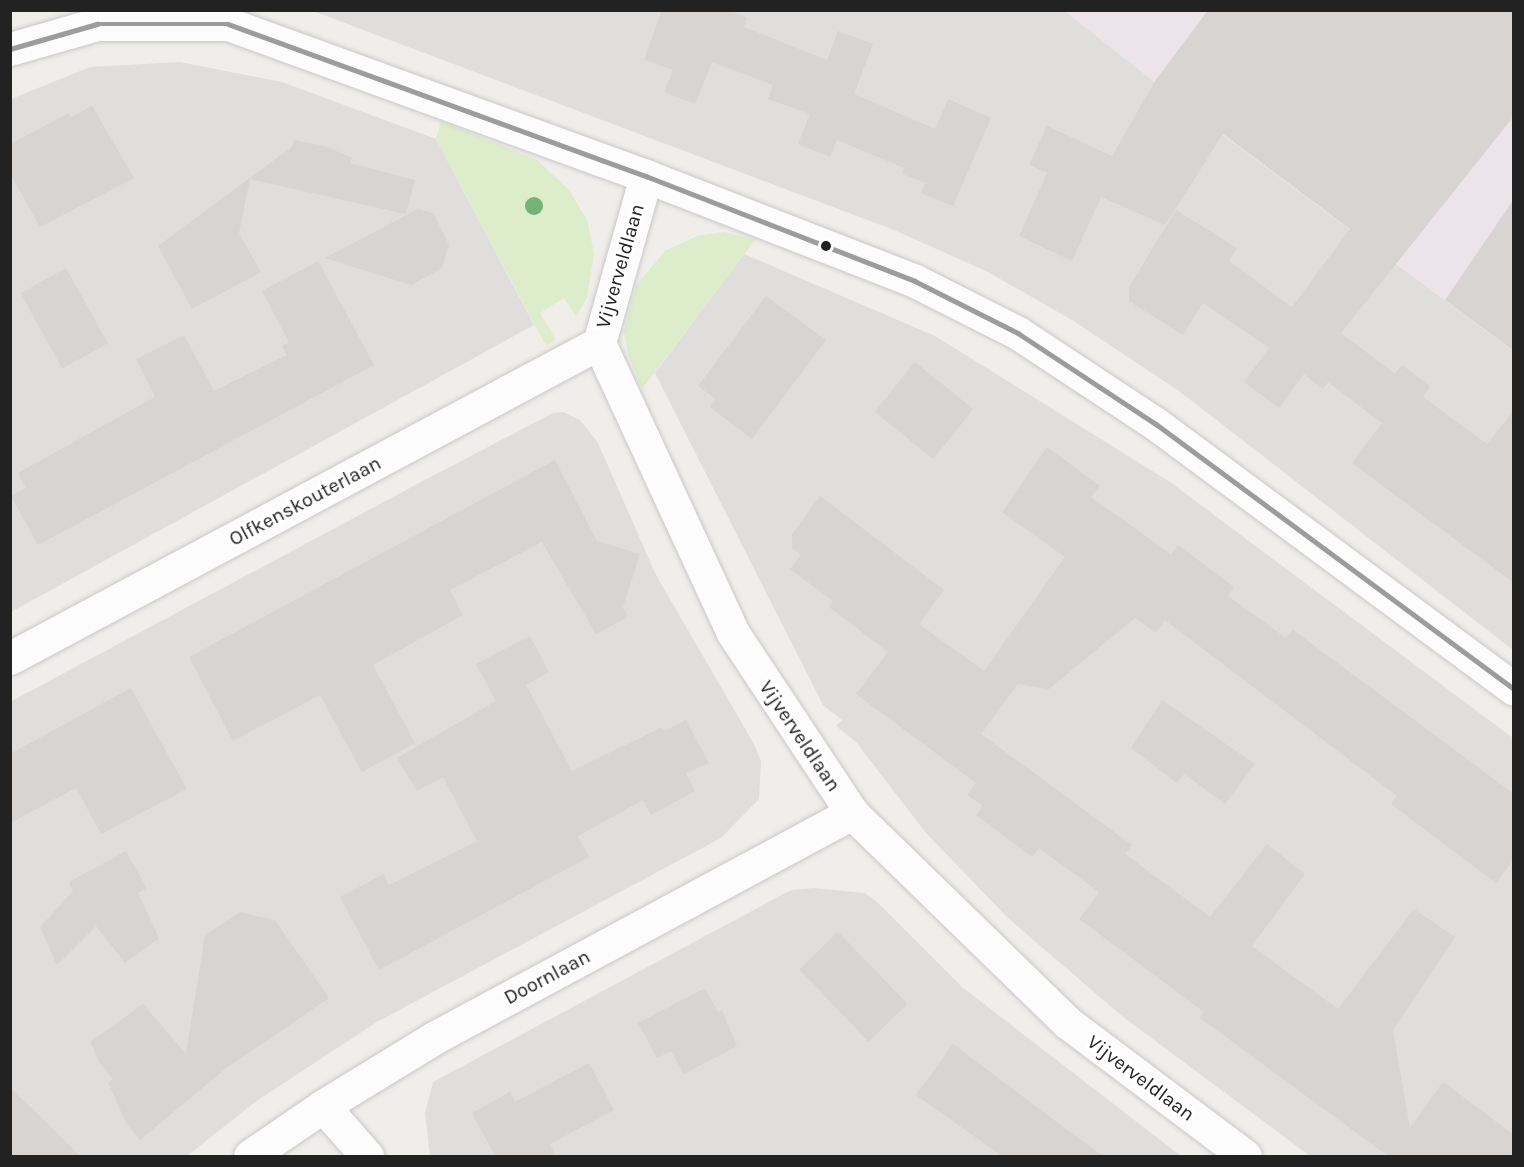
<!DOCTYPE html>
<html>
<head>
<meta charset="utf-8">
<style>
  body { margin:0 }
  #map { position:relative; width:1524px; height:1167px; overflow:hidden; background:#f0eeeb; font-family:Karla,sans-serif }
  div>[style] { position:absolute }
  .residential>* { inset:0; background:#dfdedc }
  .industrial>* { inset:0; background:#ede4e9 }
  .grass>* { inset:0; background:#ddeccb }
  .building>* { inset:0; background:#d7d4d2; transform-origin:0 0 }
  .roads { filter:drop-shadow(0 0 2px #c9c8c7) drop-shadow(0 0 2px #c9c8c7) }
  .street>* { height:33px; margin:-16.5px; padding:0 16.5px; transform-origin:16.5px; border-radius:16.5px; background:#fdfcfc }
  .bus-1>* { height:4.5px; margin:-2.25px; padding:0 2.25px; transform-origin:2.25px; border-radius:2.25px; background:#9c9c9c }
  .trees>* { width:18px; height:18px; margin:-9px; border-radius:50%; background:#73b476 }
  .dots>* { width:16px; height:16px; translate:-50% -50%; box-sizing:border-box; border:3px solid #fff; border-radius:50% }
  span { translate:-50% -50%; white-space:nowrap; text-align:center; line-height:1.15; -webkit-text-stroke:6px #fff; paint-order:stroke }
  .street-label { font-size:20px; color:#222 }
  .frame { position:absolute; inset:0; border:12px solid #222; pointer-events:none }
</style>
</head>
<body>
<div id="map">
  <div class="residential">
    <div style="clip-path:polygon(313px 11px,1065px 11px,1199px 117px,1513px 351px,1513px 650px,1179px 391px,1072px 320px,988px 272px,894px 230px)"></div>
    <div style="clip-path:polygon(180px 62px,282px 82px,436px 139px,534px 325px,11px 612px,11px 99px,90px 67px)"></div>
    <div style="clip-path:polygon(744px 254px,935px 336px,1170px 482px,1513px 738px,1513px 1156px,1310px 1156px,1122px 1016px,1008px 918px,926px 833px,856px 742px,836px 726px,842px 720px,823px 705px,655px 373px)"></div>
    <div style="clip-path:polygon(563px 412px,580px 420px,598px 443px,656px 575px,754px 744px,761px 761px,759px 799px,721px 838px,377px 1022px,258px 1100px,187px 1156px,11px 1156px,10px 702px,421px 482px,553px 413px)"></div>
    <div style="clip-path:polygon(814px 888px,865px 893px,876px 901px,962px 987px,1181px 1156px,430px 1156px,425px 1113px,433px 1082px,791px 890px)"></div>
  </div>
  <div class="industrial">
    <div style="clip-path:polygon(1065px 11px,1513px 11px,1513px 351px,1199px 117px)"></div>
  </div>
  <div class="grass">
    <div style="clip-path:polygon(441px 121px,537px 160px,569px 190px,587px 220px,594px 253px,587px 298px,576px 317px,564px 298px,540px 313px,556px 340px,546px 346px,436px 139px)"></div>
    <div style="clip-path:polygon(724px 232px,755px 240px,642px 389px,628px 355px,624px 331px,636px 286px,665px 251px,697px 236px)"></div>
  </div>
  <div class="building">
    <div style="clip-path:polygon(662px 10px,727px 10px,747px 18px,744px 27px,827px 60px,838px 31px,873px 44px,854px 94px,935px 129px,948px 99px,991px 118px,953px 206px,921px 193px,925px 183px,902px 174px,904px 168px,837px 140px,830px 157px,798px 144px,810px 114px,768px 99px,773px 85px,712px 62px,695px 104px,664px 92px,673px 70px,644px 60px)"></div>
    <div style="clip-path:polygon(1208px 10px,1514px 10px,1514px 116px,1341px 333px,1395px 374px,1402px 365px,1430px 386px,1423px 397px,1487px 444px,1514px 410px,1514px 583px,1352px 463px,1382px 423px,1328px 382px,1323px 389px,1304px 374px,1279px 408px,1244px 382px,1269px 348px,1203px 303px,1183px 335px,1129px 301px,1129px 287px,1176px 210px,1237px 248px,1229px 261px,1292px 307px,1350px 229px,1223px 134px,1165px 225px,1101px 197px,1072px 261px,1019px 236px,1047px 173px,1029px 165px,1047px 126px,1112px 156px,1155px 81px)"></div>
    <div style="clip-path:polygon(92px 106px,134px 178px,40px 227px,10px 173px,10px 144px,69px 113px,71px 117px)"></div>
    <div style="clip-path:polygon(294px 140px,328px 147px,352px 158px,350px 163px,415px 180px,406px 214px,250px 179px,239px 233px,261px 272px,192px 309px,158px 246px,292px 147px)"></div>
    <div style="clip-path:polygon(1514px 199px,1514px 351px,1445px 300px)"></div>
    <div style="clip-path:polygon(418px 209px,433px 213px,449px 245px,442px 268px,411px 285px,325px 258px)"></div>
    <div style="clip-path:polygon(318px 261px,374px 365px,38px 545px,11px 496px,26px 488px,18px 473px,155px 397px,136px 359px,184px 335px,214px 391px,287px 355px,282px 346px,289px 342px,262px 291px)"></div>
    <div style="left:66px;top:268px;width:86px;height:52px;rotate:61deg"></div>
    <div style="clip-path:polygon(766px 296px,826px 340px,752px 439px,710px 407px,716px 399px,698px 386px)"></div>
    <div style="left:915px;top:362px;width:75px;height:64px;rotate:39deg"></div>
    <div style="clip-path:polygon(1047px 447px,1100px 486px,1091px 497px,1171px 554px,1178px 545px,1234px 587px,1228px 596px,1286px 638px,1293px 630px,1514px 794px,1514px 859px,1496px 883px,1391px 804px,1397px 796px,1165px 620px,1156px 633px,1135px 618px,1049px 689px,1018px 684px,981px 734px,1132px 845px,1125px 854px,1210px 917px,1267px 844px,1305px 874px,1252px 946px,1338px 1009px,1414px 909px,1455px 937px,1393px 1030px,1410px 1128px,1443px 1082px,1514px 1135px,1514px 1156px,1388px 1156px,1200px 1018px,1204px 1012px,1079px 919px,1099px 892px,1039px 848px,1032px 857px,976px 815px,983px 806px,967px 795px,976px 783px,856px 694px,888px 652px,829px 607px,833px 601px,790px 569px,801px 555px,792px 548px,792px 534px,820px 496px,944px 590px,919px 624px,984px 671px,1065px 557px,1002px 512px)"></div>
    <div style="clip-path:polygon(555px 460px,597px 541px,640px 554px,623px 607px,628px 617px,596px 634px,542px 542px,450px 590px,463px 615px,373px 665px,415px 743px,362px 772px,320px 695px,233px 741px,189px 657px)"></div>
    <div style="clip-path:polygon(530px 636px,549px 672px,526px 685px,572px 771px,662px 727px,664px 731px,686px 720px,709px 763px,686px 773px,695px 791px,651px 815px,643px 800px,578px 836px,589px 857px,379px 970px,340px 897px,384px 874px,389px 885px,477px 841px,443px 777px,417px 791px,397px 758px,496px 701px,476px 664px)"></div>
    <div style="clip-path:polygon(131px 688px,187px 789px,101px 834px,76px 788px,10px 823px,10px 754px)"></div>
    <div style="clip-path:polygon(1162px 700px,1255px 764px,1225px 804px,1184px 774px,1177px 783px,1131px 748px)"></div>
    <div style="clip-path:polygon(126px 851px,147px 889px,138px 893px,159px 938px,125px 963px,96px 926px,57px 965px,40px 927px,73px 891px,69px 882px)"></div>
    <div style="clip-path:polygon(240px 912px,275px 920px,329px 998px,225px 1069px,140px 1140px,126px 1123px,108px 1082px,113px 1079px,100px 1064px,90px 1042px,143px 1004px,186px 1054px,205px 935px)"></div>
    <div style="left:838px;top:932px;width:100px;height:54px;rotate:46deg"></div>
    <div style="clip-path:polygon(705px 988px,718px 1012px,722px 1010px,737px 1046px,684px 1074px,671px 1051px,657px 1058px,638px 1023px)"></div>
    <div style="clip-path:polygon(953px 1044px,1062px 1126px,1103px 1156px,1002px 1156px,916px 1095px)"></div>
    <div style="clip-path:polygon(589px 1063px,614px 1110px,550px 1144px,556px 1156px,495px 1156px,472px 1113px,510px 1092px,515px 1102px)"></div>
    <div style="clip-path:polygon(10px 1087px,80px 1156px,10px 1156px)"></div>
  </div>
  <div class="roads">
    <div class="street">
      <div style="left:10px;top:49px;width:91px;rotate:-16deg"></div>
      <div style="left:97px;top:24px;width:131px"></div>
      <div style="left:228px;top:24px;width:445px;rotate:20deg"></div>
      <div style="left:646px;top:176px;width:289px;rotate:21.3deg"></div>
      <div style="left:915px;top:281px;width:115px;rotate:26.8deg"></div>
      <div style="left:1018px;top:333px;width:165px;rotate:33.4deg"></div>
      <div style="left:1156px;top:424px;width:445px;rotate:36.5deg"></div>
      <div style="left:646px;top:176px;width:173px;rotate:105.7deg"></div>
      <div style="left:599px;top:343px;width:319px;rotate:65.2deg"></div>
      <div style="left:733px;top:633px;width:216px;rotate:56.5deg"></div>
      <div style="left:852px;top:813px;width:301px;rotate:44.2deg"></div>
      <div style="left:1068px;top:1023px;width:221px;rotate:36.9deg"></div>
      <div style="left:10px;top:658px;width:668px;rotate:-28.14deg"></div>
      <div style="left:323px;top:1106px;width:67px;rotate:48.7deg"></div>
      <div style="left:250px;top:1156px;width:88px;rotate:-34.4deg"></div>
      <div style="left:323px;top:1106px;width:130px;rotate:-31.5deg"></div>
      <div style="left:434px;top:1038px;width:475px;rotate:-28.3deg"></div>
    </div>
  </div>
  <div class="bus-1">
    <div style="left:10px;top:49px;width:91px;rotate:-16deg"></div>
    <div style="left:97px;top:24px;width:131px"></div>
    <div style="left:228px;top:24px;width:445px;rotate:20deg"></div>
    <div style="left:646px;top:176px;width:289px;rotate:21.3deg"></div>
    <div style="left:915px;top:281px;width:115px;rotate:26.8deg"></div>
    <div style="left:1018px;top:333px;width:165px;rotate:33.4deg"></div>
    <div style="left:1156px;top:424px;width:445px;rotate:36.5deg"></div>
  </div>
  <div class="trees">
    <div style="left:534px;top:206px"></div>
  </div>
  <div class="dots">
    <div style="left:826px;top:246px;background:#222"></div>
  </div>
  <div class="street-label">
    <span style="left:620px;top:266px;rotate:-74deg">Vijverveldlaan</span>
    <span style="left:305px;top:501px;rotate:-28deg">Olfkenskouterlaan</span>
    <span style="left:800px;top:736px;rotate:56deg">Vijverveldlaan</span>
    <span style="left:547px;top:977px;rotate:-28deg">Doornlaan</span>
    <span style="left:1141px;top:1078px;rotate:37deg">Vijverveldlaan</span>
  </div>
  <div class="frame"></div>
</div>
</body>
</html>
